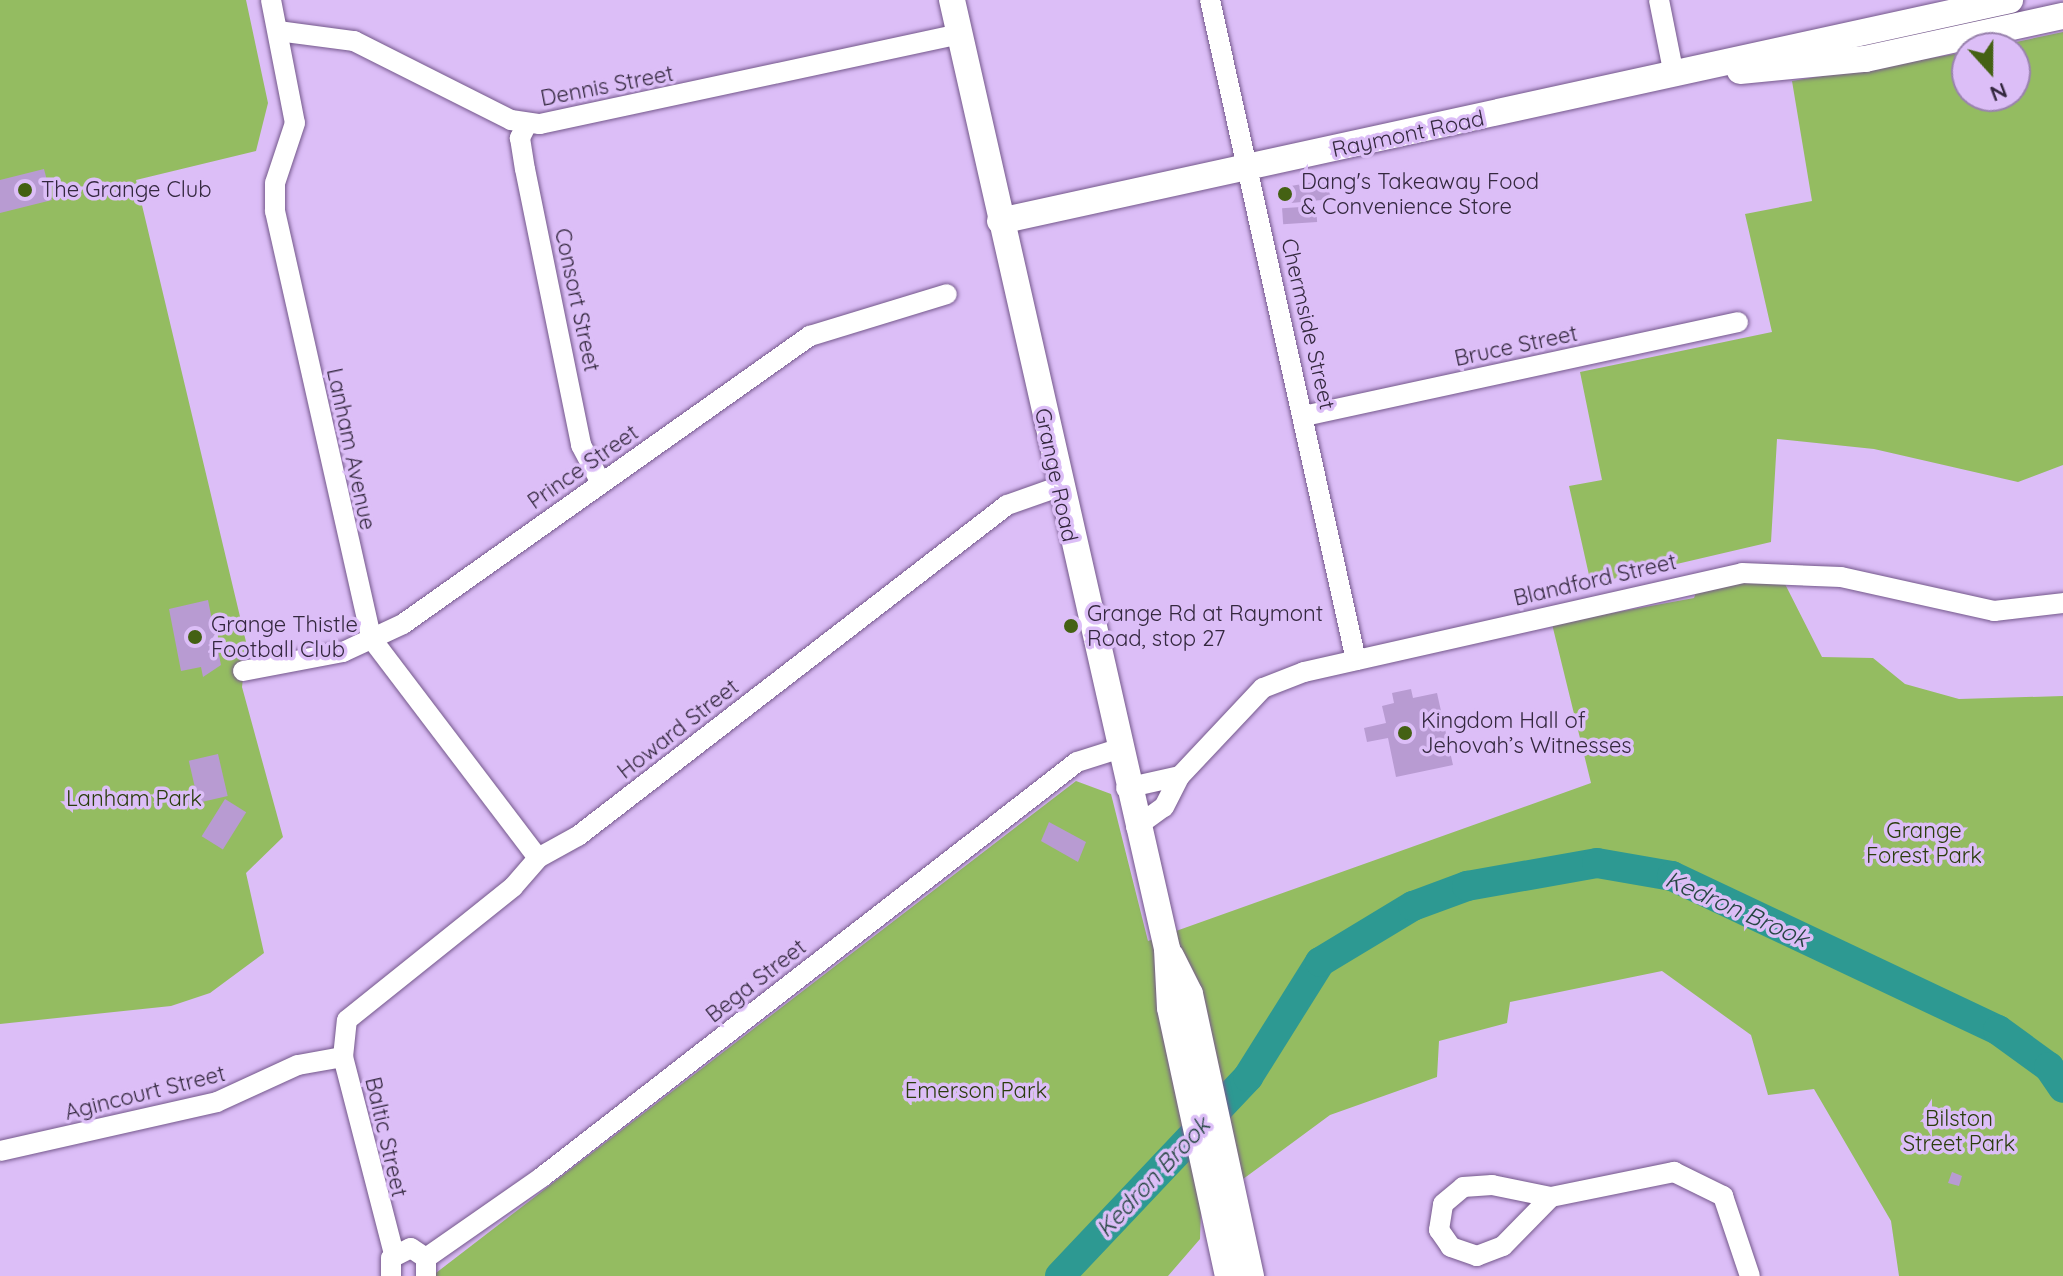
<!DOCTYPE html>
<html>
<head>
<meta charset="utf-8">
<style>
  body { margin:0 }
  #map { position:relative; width:2063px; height:1276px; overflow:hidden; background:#dcbef7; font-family:Quicksand,sans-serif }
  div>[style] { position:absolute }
  .green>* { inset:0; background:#94bc61 }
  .river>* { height:30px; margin:-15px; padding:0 15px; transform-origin:15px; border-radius:15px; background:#2d9992 }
  .building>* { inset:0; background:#b89bd2; transform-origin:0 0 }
  .roads { filter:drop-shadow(0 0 2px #74588b) drop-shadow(0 0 2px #74588b) }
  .minor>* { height:20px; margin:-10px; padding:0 10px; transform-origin:10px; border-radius:10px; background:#fff }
  .major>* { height:26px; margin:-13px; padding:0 13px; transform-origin:13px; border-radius:13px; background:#fff }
  .dots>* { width:22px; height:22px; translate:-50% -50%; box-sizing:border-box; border:4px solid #dcbef7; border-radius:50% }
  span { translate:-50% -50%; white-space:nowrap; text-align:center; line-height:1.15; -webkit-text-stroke:7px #dcbef7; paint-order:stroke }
  .street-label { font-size:22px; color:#34283f }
  .poi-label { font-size:22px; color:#34283f }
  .left { translate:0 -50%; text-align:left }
  .park-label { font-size:22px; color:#2a3d0c }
  .water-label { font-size:24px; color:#264643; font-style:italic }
  .north { position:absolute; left:1951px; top:32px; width:80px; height:80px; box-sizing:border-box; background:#dcbef7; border:2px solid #9982ad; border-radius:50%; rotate:159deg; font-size:22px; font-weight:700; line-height:32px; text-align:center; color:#34283f }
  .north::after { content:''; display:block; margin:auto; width:28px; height:36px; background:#446113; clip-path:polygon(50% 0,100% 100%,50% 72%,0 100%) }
</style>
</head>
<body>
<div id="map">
  <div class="green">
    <div style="clip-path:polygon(0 0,246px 0,268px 103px,256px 151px,136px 180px,247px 646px,242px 687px,283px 837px,246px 873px,264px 953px,210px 993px,171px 1006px,0 1024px)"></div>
    <div style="clip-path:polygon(2063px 32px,2063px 465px,2018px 482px,1874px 449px,1777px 439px,1771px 542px,1591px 584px,1569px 486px,1602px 480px,1580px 372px,1772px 332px,1745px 214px,1812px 201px,1792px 81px,1967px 52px,1967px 96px,2015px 96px,2015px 48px,1988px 48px)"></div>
    <div style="clip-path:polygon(1738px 581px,1784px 582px,1822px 657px,1873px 658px,1905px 684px,1959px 699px,2063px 696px,2063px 1276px,1899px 1276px,1891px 1221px,1814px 1089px,1768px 1095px,1751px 1035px,1662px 971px,1510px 1002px,1507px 1023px,1439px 1041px,1437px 1077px,1330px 1115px,1201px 1210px,1200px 1239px,1168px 1276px,432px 1276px,1076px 781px,1111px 794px,1148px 941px,1591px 783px,1552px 624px,1694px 598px,1698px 587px)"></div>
  </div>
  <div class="river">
    <div style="left:1060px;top:1276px;width:274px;rotate:-46.6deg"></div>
    <div style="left:1248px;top:1077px;width:136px;rotate:-57.9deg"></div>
    <div style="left:1320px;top:962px;width:109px;rotate:-31.1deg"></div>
    <div style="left:1413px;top:906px;width:58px;rotate:-20.3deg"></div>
    <div style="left:1467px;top:886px;width:132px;rotate:-10deg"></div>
    <div style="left:1597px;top:863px;width:76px;rotate:9.8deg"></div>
    <div style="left:1672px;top:876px;width:361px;rotate:25.3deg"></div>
    <div style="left:1998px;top:1030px;width:63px;rotate:36deg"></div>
    <div style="left:2049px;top:1067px;width:25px;rotate:56deg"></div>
  </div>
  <div class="building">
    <div style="clip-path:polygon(44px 169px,52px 200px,0 213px,0 180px)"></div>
    <div style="clip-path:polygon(1324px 180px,1332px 199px,1281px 204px,1280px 188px)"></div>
    <div style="left:1316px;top:206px;width:16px;height:34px;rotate:86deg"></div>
    <div style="clip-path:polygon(208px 600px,221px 665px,203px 677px,201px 667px,181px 671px,169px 609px)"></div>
    <div style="clip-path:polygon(1411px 689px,1413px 698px,1437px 693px,1453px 765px,1396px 777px,1388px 738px,1367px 742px,1364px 728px,1386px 723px,1382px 706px,1394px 703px,1392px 693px)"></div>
    <div style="left:218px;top:754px;width:43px;height:30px;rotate:77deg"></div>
    <div style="left:225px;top:799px;width:25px;height:44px;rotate:32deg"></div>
    <div style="clip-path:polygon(1049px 822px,1086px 842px,1078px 862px,1041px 841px)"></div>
    <div style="clip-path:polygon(1952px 1172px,1962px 1176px,1959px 1186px,1948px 1183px)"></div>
  </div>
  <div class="roads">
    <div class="minor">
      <div style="left:271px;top:0;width:125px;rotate:79deg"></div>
      <div style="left:295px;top:123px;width:63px;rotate:108.4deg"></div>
      <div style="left:275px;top:183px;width:28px;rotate:90deg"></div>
      <div style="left:275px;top:211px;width:438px;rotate:77.3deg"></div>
      <div style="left:371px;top:638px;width:276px;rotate:52.8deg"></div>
      <div style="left:1210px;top:0;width:676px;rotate:77.53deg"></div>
      <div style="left:1659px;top:0;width:76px;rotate:78.7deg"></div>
      <div style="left:278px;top:31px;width:77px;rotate:7.5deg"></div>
      <div style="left:354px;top:41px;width:176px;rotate:26.7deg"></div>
      <div style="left:511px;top:120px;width:29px;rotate:8deg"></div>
      <div style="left:540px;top:124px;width:430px;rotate:-12.1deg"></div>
      <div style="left:527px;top:124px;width:16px;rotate:117deg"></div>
      <div style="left:520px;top:138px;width:31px;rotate:81deg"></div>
      <div style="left:525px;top:169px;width:282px;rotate:78.5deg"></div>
      <div style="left:581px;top:445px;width:43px;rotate:62.2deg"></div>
      <div style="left:1304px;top:416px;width:444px;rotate:-12.2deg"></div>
      <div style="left:243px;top:671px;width:102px;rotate:-10.8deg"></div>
      <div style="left:343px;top:652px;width:66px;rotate:-25deg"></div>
      <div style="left:403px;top:624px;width:499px;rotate:-35.3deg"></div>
      <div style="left:810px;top:336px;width:143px;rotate:-17deg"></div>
      <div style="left:1126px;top:788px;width:55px;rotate:-12.5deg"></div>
      <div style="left:1136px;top:827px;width:34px;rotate:-36deg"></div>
      <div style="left:1164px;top:807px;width:35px;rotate:-63deg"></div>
      <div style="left:1180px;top:776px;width:121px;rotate:-46.7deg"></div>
      <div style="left:1263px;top:688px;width:44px;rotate:-21.3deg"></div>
      <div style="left:1304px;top:672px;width:449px;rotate:-12.7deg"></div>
      <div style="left:1742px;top:573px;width:99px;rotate:2.3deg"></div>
      <div style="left:1841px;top:577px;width:157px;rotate:12.5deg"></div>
      <div style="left:1994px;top:611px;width:69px;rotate:-6.6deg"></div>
      <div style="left:0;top:1151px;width:222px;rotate:-12.7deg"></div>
      <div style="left:217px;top:1102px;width:89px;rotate:-24.6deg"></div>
      <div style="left:298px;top:1065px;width:46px;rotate:-10.1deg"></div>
      <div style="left:1551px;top:1197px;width:69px;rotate:134.4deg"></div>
      <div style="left:1503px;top:1246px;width:28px;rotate:159deg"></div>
      <div style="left:1477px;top:1256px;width:28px;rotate:-161deg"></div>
      <div style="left:1451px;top:1247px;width:21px;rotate:-125deg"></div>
      <div style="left:1439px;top:1230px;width:26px;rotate:-81deg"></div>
      <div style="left:1443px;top:1204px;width:26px;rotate:-40deg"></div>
      <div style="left:1463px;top:1187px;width:29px;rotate:-4deg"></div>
      <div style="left:1492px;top:1185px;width:60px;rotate:11.5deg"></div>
      <div style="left:1551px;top:1197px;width:126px;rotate:-11.5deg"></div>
      <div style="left:1674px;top:1172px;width:55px;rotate:26.1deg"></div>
      <div style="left:1723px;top:1196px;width:84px;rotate:71.4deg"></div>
      <div style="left:394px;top:1254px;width:203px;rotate:-104.5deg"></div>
      <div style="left:343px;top:1057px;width:37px;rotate:-84deg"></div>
      <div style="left:347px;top:1020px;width:213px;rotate:-38.7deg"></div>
      <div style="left:513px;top:887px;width:38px;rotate:-49deg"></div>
      <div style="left:538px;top:858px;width:46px;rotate:-28.8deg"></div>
      <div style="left:578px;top:836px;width:542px;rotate:-37.65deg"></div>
      <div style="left:1007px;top:505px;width:54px;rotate:-19.4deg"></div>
      <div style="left:426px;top:1258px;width:141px;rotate:-34.9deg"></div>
      <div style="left:542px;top:1177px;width:677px;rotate:-37.8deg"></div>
      <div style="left:1077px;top:762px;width:43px;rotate:-17.6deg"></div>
      <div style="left:391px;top:1276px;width:18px;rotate:-90deg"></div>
      <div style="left:391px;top:1258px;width:22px;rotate:-27deg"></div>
      <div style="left:411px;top:1248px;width:18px;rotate:34deg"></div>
      <div style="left:426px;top:1258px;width:18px;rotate:90deg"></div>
    </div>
    <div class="major">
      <div style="left:952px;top:0;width:973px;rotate:77.23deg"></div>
      <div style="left:1167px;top:949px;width:59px;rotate:87.1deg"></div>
      <div style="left:1170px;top:1008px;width:274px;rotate:77.8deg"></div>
      <div style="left:1740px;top:71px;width:126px;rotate:-5.5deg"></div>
      <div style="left:1865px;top:59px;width:203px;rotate:-12.3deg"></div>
      <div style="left:1000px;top:221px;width:1034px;rotate:-12.34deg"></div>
      <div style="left:1171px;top:956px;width:42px;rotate:63.4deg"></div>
      <div style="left:1190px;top:994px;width:289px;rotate:77.8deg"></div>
    </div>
  </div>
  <div class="dots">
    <div style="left:25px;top:190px;background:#446113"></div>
    <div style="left:1285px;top:194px;background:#446113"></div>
    <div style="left:1071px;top:626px;background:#446113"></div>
    <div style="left:195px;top:637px;background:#446113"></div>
    <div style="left:1405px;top:733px;background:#446113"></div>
  </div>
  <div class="street-label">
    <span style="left:607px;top:86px;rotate:-11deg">Dennis Street</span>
    <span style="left:1408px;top:134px;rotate:-12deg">Raymont Road</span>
    <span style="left:577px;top:300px;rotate:78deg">Consort Street</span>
    <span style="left:1308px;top:324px;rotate:77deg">Chermside Street</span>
    <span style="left:1516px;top:346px;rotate:-12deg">Bruce Street</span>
    <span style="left:351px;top:449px;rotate:78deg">Lanham Avenue</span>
    <span style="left:583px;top:467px;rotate:-35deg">Prince Street</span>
    <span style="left:1056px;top:475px;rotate:78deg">Grange Road</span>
    <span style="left:1595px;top:580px;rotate:-13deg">Blandford Street</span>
    <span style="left:678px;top:729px;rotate:-38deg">Howard Street</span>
    <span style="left:756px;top:981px;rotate:-38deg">Bega Street</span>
    <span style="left:145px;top:1093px;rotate:-14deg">Agincourt Street</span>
    <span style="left:386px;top:1137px;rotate:77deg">Baltic Street</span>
  </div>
  <div class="poi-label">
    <span class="left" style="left:1301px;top:194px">Dang's Takeaway Food<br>&amp; Convenience Store</span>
    <span class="left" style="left:41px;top:190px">The Grange Club</span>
    <span class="left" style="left:1087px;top:626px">Grange Rd at Raymont<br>Road, stop 27</span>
    <span class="left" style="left:211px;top:637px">Grange Thistle<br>Football Club</span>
    <span class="left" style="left:1421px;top:733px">Kingdom Hall of<br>Jehovah’s Witnesses</span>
  </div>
  <div class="park-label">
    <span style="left:134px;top:799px">Lanham Park</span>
    <span style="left:1924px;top:843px">Grange<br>Forest Park</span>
    <span style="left:976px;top:1091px">Emerson Park</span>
    <span style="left:1959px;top:1131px">Bilston<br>Street Park</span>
  </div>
  <div class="water-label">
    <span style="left:1737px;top:909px;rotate:24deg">Kedron Brook</span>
    <span style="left:1153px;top:1177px;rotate:-47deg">Kedron Brook</span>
  </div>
  <div class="north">N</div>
</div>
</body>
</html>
